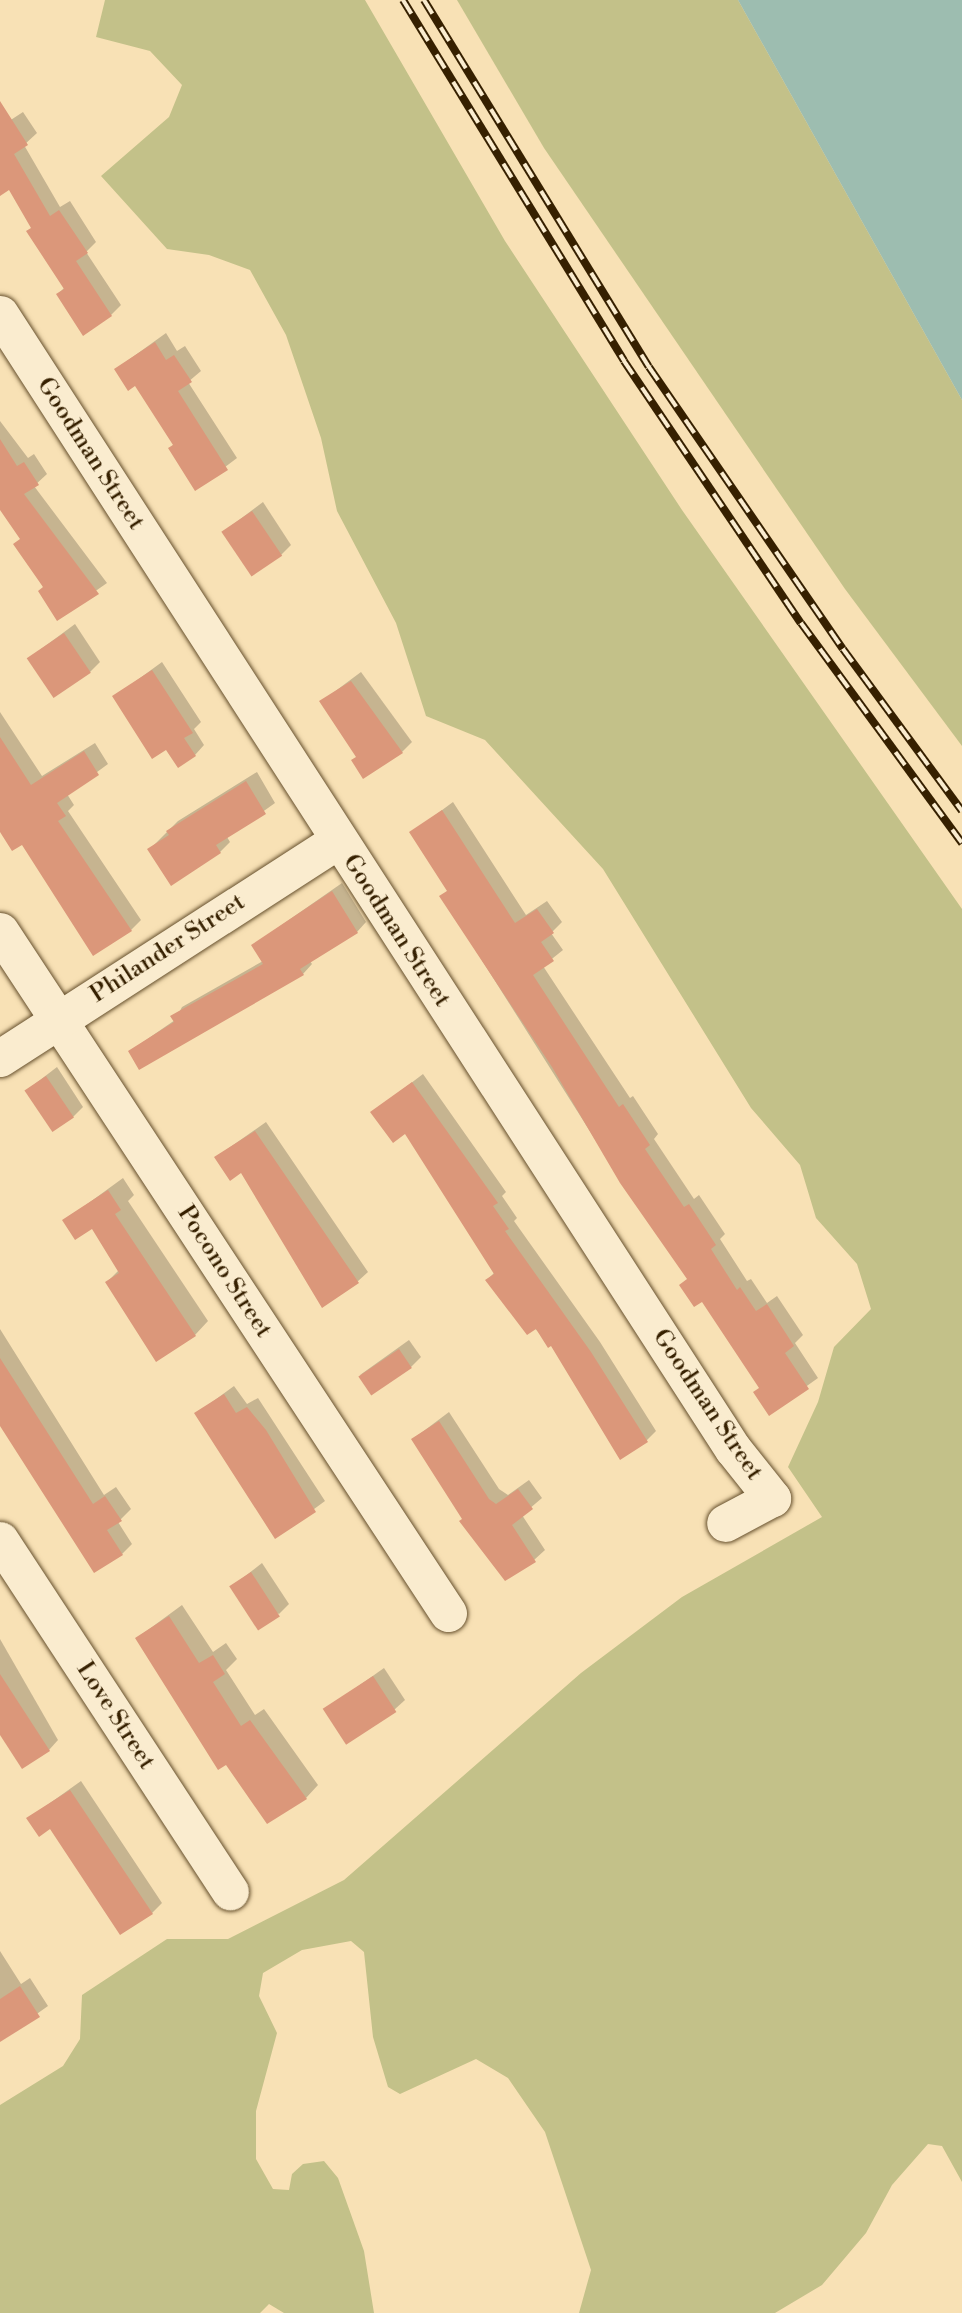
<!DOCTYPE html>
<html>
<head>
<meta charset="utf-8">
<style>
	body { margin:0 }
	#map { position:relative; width:962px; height:2313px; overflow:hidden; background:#f8e1b5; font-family:"Libre Bodoni",serif }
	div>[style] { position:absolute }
	.green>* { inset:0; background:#c3c189 }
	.water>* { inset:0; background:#9dbdb0 }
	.shadow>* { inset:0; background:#0003 }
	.building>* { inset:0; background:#db977a; transform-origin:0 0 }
	.roads { filter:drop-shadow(0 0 2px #66502d) drop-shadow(0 0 2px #66502d) }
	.minor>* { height:37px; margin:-18.5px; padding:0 18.5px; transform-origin:18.5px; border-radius:18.5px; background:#faeccf }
	.rail>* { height:8px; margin-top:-4px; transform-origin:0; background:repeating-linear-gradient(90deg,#faeccf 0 16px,#362000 0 32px); box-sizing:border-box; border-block:2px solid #362000 }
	span { translate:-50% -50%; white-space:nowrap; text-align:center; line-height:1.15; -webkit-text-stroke:5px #faeccf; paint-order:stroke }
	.street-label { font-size:24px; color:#362000 }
</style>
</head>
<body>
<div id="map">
	<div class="green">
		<i style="clip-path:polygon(105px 0,365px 0,505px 241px,682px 510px,962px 909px,962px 2182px,942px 2146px,928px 2144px,892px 2185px,866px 2233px,822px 2285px,775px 2313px,579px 2313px,591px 2270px,545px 2132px,508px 2078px,476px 2059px,400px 2094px,388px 2087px,373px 2037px,364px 1952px,351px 1941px,302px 1950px,263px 1973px,259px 1996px,277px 2033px,256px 2111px,256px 2159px,273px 2189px,289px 2190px,292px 2174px,303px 2164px,324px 2161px,338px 2178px,364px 2251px,374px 2313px,284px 2313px,269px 2304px,260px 2313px,0 2313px,0 2105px,63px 2066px,80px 2039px,82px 1995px,167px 1939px,228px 1939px,344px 1880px,581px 1673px,682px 1597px,822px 1517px,788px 1467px,818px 1402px,834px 1347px,871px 1309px,857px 1264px,816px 1218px,800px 1165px,751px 1108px,603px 869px,485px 740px,426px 716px,396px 623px,337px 511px,321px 438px,286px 335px,250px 270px,209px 255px,167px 249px,101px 176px,169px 117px,182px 85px,150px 51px,96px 37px)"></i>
		<i style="clip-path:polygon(457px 0,738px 0,962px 400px,962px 746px,845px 589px,544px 148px)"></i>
	</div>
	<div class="water">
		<i style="clip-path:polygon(738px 0,962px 0,962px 400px)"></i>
	</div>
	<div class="shadow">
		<i style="clip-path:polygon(23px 112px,37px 133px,24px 145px,60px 207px,70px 201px,96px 242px,86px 252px,121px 305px,111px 315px,58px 294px,65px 287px,10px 188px,0 194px,0 127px)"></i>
		<i style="clip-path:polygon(166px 333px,177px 351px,185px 346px,201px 371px,188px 382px,237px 458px,196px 489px,170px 448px,174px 444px,135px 384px,116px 369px)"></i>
		<i style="clip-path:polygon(0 421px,28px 458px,34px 454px,47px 474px,34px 486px,107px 583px,57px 618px,21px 538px,0 503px)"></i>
		<i style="clip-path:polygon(263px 502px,291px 545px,281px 555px,223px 532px)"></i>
		<i style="clip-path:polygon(75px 624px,100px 662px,90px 672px,29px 658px)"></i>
		<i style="clip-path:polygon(162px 662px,201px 722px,194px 729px,204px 745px,195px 755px,166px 748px,114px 697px)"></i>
		<i style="clip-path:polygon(361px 672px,412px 742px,402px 752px,358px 756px,322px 701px)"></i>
		<i style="clip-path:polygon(0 712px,42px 776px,95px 743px,108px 764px,67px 794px,74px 805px,68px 811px,141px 920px,131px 930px,23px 842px,0 830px)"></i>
		<i style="clip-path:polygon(257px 772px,275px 803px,227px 837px,230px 842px,220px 852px,150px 849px,178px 821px)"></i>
		<i style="clip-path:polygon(453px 802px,526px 915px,547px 901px,562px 922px,551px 933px,563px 950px,543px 966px,630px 1098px,633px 1096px,658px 1134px,654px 1139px,694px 1199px,699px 1195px,725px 1234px,720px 1239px,747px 1281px,751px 1279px,767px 1303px,777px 1296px,803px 1335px,795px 1343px,818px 1378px,769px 1413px,761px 1387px,622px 1182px,442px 897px,448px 890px,411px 833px)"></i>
		<i style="clip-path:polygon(342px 883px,366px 922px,357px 932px,310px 961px,312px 964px,303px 974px,130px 1051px,175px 1020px,182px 1007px,263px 961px,253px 945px)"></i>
		<i style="clip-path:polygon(57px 1067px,83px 1107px,73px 1117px,27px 1090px)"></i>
		<i style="clip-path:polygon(423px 1074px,506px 1192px,502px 1196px,517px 1218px,514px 1221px,600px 1342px,656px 1431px,646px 1441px,487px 1280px,495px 1272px,406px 1131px,373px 1112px)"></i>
		<i style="clip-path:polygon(266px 1122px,368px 1272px,357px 1282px,242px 1171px,216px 1157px)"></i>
		<i style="clip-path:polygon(123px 1178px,134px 1195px,128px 1201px,208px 1321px,195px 1335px,107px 1282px,119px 1270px,92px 1227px,64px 1221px)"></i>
		<i style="clip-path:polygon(0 1329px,104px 1495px,116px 1487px,131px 1509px,118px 1522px,132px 1544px,122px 1554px,0 1417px)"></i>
		<i style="clip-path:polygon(409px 1340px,421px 1357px,411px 1367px,360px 1375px)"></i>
		<i style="clip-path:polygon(234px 1386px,247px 1404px,258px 1398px,325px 1501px,276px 1537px,197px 1413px)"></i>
		<i style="clip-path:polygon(449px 1412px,499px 1489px,508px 1495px,529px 1480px,542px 1498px,522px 1515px,545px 1550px,534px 1560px,464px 1519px,413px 1439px)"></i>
		<i style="clip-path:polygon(262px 1563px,289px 1604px,279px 1614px,231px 1587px)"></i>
		<i style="clip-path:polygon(182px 1605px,213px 1652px,226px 1643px,237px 1659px,226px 1670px,255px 1715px,264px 1709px,318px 1785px,306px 1798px,137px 1638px)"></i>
		<i style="clip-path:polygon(0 1639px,58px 1740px,49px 1750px,0 1730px)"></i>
		<i style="clip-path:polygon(384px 1668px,405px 1700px,394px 1710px,326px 1709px)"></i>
		<i style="clip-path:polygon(81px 1781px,162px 1903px,152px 1913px,51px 1827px,29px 1818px)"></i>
		<i style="clip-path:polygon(0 1951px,21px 1984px,30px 1978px,48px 2006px,0 2040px)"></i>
	</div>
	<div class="building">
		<i style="clip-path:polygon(0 101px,28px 145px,14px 154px,50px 216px,59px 210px,88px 253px,76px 261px,112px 316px,83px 336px,56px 294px,64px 289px,26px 231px,31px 228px,9px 190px,0 196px)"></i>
		<i style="clip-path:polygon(155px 342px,166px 360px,174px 355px,192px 382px,178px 391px,228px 470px,195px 491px,168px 448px,173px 445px,135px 386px,128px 391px,114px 369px)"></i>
		<i style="clip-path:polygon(0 439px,17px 466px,24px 462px,39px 485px,24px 494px,99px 594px,57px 621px,38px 591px,43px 587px,13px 544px,20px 539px,0 510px)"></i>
		<i style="left:252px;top:511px;width:54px;height:37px;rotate:56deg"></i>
		<i style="left:64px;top:633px;width:48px;height:45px;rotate:56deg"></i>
		<i style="clip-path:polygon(152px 670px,193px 733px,184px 738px,196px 756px,178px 768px,166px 750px,152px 759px,112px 696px)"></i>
		<i style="clip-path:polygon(351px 681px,403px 753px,363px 779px,351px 760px,356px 757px,319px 701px)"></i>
		<i style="clip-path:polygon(0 737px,31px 785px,84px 751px,99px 775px,57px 803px,66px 816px,58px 821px,132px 931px,93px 956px,22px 845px,12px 851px,0 832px)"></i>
		<i style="clip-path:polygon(246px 781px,266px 814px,216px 845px,221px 853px,171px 886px,147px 849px,169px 835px,166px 831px)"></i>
		<i style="clip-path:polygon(442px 810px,515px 923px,537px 909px,554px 933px,541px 942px,554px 961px,533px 975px,619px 1107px,623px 1104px,650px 1145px,645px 1149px,684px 1207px,689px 1204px,716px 1245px,711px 1249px,737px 1290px,740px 1287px,756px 1311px,767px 1304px,794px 1346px,785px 1353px,809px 1389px,769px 1416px,753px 1392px,759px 1388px,702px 1302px,694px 1307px,679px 1285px,687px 1279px,620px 1183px,552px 1067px,439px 896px,447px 891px,409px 832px)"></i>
		<i style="clip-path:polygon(332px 891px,358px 933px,300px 969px,304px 975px,139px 1070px,128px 1051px,174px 1022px,170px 1016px,263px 964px,251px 945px)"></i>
		<i style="left:46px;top:1076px;width:50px;height:26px;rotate:56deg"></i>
		<i style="clip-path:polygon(412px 1082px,498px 1203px,493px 1206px,509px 1229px,505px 1231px,591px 1352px,648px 1442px,620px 1460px,551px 1346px,548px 1348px,536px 1329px,527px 1335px,485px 1280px,494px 1274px,405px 1134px,393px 1143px,370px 1112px)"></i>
		<i style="clip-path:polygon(255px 1131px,359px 1283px,322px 1308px,241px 1173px,230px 1181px,214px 1157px)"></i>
		<i style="clip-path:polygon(108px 1190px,121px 1210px,115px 1214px,196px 1336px,156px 1362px,105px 1282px,119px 1273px,92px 1229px,75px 1240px,62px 1220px)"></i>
		<i style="left:399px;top:1349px;width:23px;height:49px;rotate:56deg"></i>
		<i style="clip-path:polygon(0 1358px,93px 1504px,105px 1496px,122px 1521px,107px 1530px,123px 1555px,94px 1573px,0 1426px)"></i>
		<i style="clip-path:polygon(224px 1394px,236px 1413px,247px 1407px,266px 1430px,316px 1512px,275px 1539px,194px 1413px)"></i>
		<i style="clip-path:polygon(439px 1421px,489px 1499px,496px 1504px,518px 1489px,533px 1509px,512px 1525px,536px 1562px,505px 1581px,459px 1521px,462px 1519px,411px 1439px)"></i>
		<i style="left:251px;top:1572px;width:53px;height:26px;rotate:57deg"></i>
		<i style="clip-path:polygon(169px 1616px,199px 1663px,213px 1655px,225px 1674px,213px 1682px,241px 1726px,250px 1720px,307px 1799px,267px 1824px,226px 1765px,218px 1770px,135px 1638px)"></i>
		<i style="clip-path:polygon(0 1674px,50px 1751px,22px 1769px,0 1735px)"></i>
		<i style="left:373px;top:1676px;width:43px;height:60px;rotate:57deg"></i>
		<i style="clip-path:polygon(70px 1790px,153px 1914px,120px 1935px,50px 1829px,39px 1837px,26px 1818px)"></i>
		<i style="clip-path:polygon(20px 1986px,40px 2017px,0 2042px,0 1999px)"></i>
	</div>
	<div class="roads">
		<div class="minor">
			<i style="left:0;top:314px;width:1351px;rotate:57.15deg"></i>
			<i style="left:733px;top:1449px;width:63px;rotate:51.5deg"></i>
			<i style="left:772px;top:1498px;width:53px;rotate:152deg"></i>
			<i style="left:0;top:931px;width:816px;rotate:56.7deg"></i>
			<i style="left:0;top:1058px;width:401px;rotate:-32.8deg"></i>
			<i style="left:0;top:1540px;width:420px;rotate:56.8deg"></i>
		</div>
	</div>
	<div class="rail">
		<i style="left:403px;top:0;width:423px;rotate:58.5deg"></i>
		<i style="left:624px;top:361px;width:316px;rotate:56deg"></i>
		<i style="left:801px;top:623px;width:273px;rotate:53.8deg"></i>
		<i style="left:424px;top:0;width:430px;rotate:58.5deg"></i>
		<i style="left:649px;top:367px;width:342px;rotate:55.5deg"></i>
		<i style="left:843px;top:649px;width:201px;rotate:53.7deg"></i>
	</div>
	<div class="street-label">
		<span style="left:90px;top:454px;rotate:57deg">Goodman Street</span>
		<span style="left:396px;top:931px;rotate:57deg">Goodman Street</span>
		<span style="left:168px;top:949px;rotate:-33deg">Philander Street</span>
		<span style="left:224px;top:1272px;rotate:57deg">Pocono Street</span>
		<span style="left:707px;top:1405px;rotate:56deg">Goodman Street</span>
		<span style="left:115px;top:1716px;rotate:57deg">Love Street</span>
	</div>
</div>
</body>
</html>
